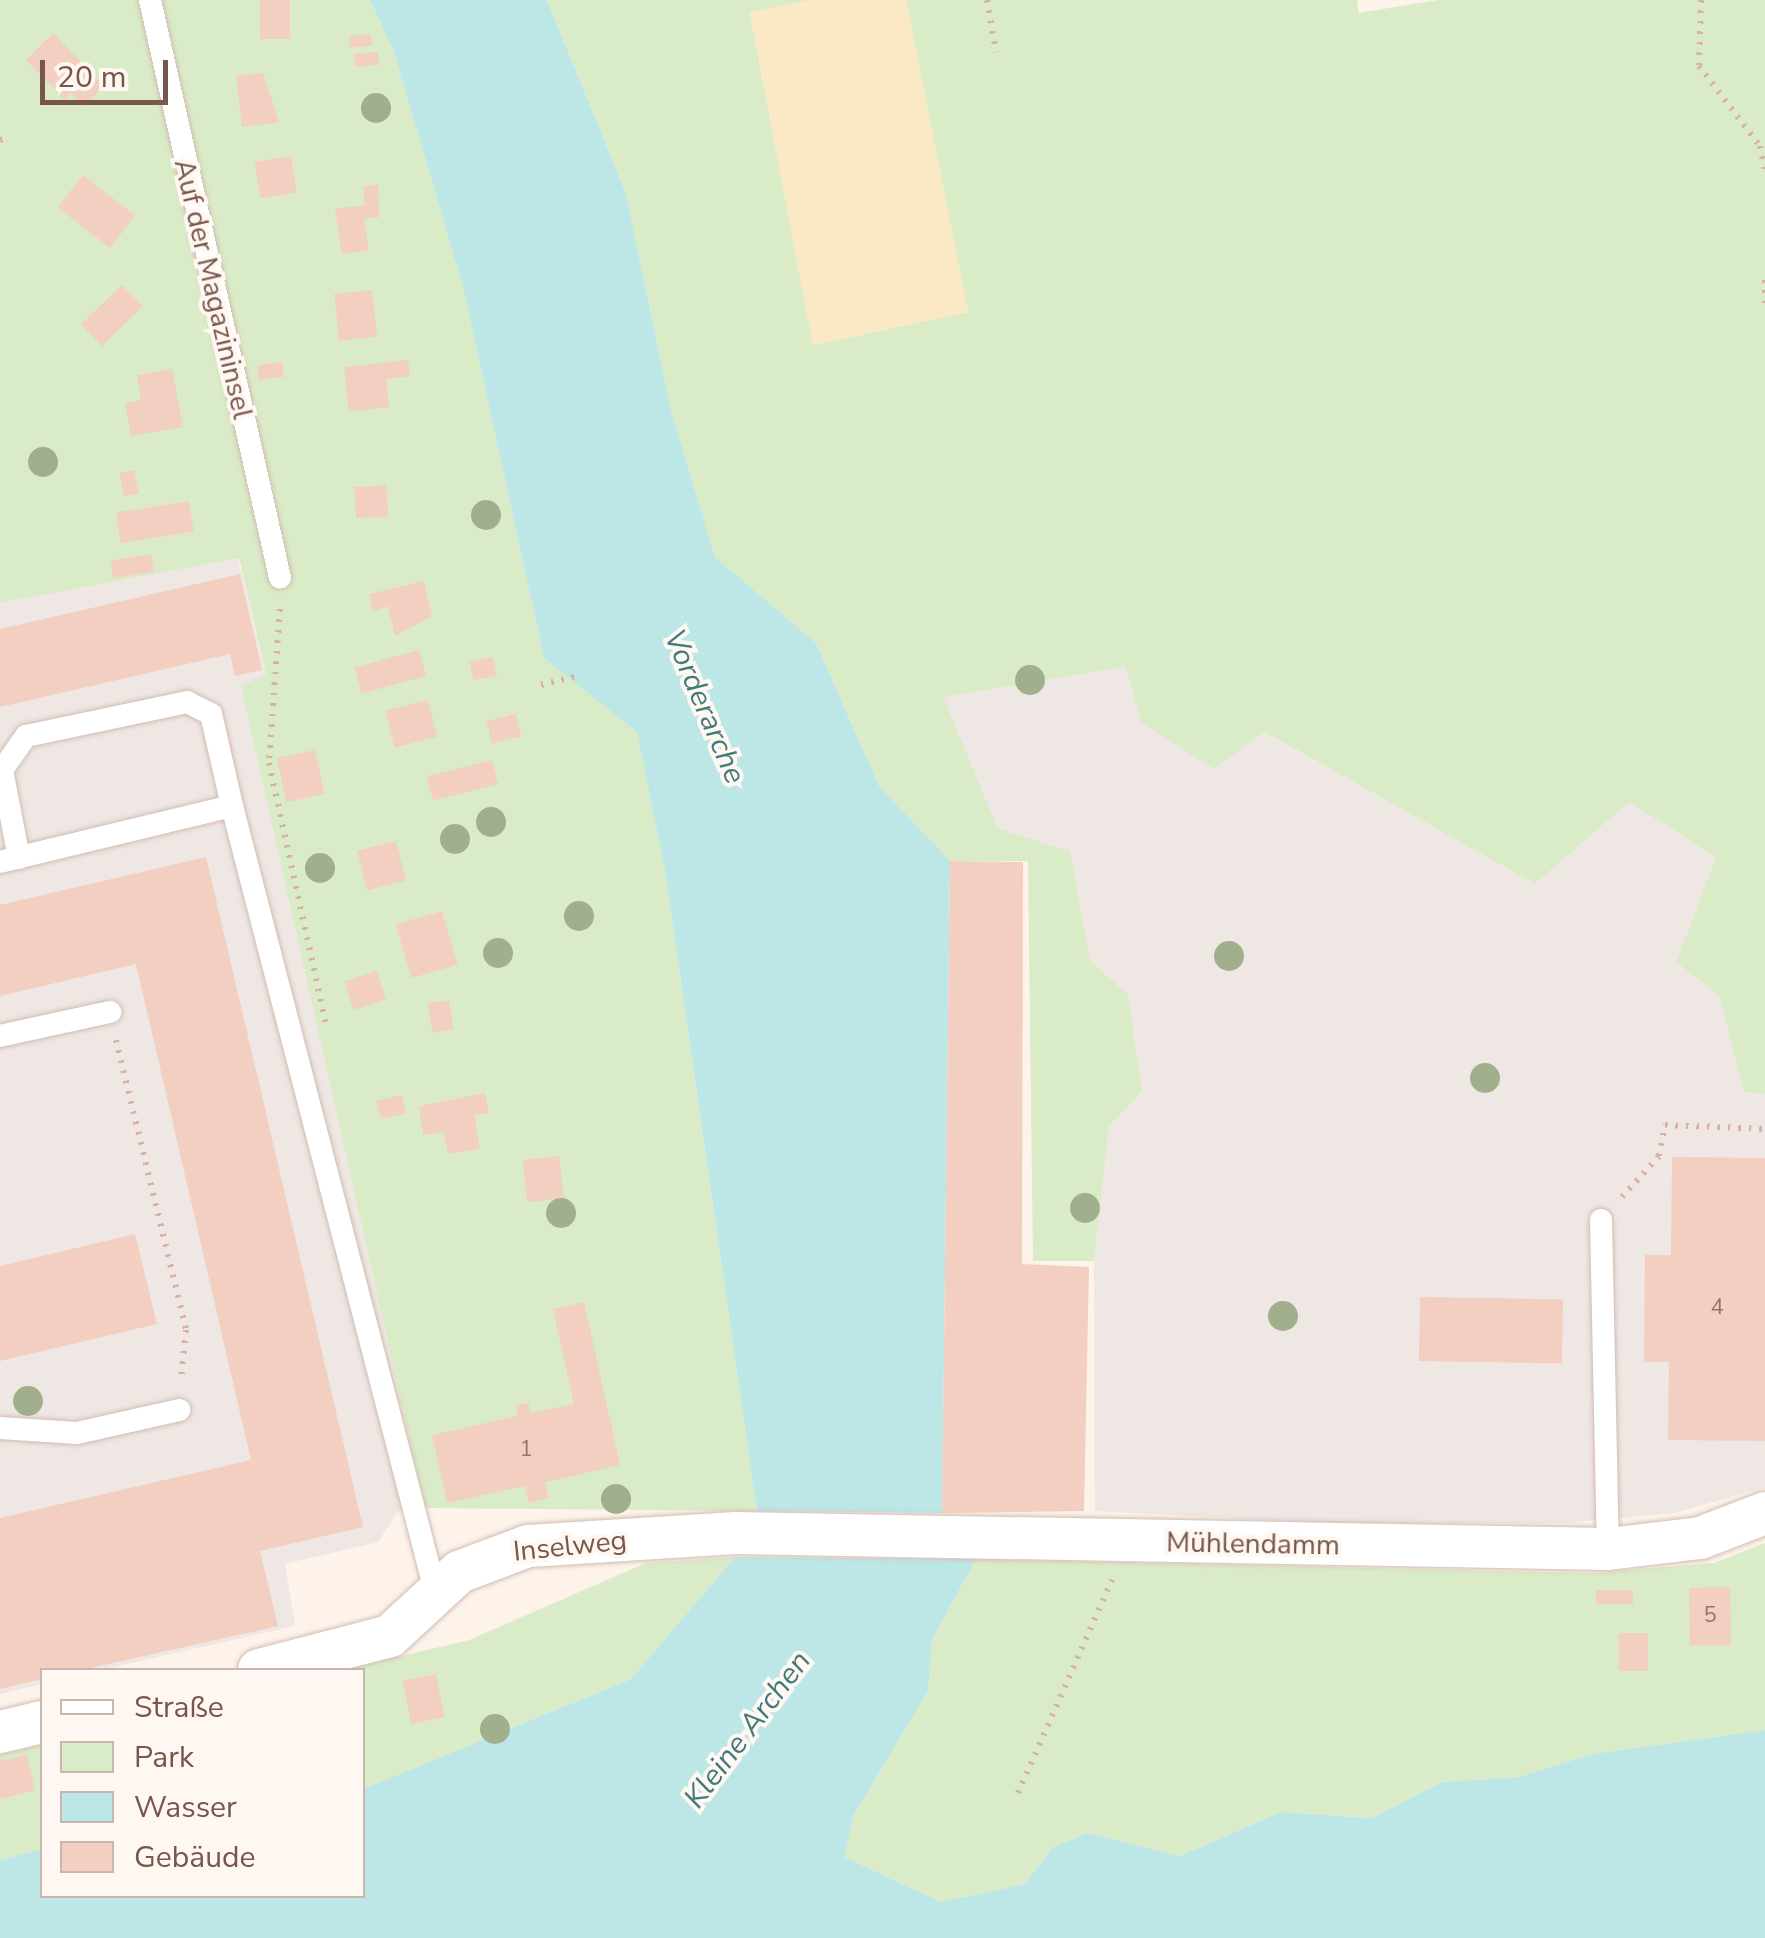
<!DOCTYPE html>
<html>
<head>
<meta charset="utf-8">
<style>
	body { margin:0 }
	#map { position:relative; width:1765px; height:1938px; overflow:hidden; background:#fdf3ea; font-family:"Nunito Sans",sans-serif }
	div>[style] { position:absolute }
	.industrial>* { inset:0; background:#eee7e3 }
	.green>* { inset:0; background:#daebc7 }
	.sand>* { inset:0; background:#fbe8c5 }
	.water>* { inset:0; background:#bde6e7 }
	.building>* { inset:0; background:#f2cfc1; transform-origin:0 0 }
	.path>* { height:6px; margin-top:-3px; transform-origin:0; background:repeating-linear-gradient(90deg,#d8b1a4 0 2.5px,transparent 0 10.5px) }
	.roads { filter:drop-shadow(0 0 2px #d2bcb1) drop-shadow(0 0 2px #d2bcb1) }
	.service>* { height:22px; margin:-11px; padding:0 11px; transform-origin:11px; border-radius:11px; background:#fff }
	.minor>* { height:42px; margin:-21px; padding:0 21px; transform-origin:21px; border-radius:21px; background:#fff }
	.trees>* { width:30px; height:30px; margin:-15px; border-radius:50%; background:#a2af8d }
	span { translate:-50% -50%; white-space:nowrap; text-align:center; line-height:1.15; -webkit-text-stroke:8px #fff7f1; paint-order:stroke }
	.number-label { font-size:22px; color:#967469 }
	.number-label span { -webkit-text-stroke-width:0 }
	.street-label { font-size:28px; color:#78564c }
	.water-label { font-size:30px; color:#407b7d; font-style:italic }
	.legend { position:absolute; left:40px; top:1668px; width:325px; height:230px; box-sizing:border-box; background:#fff7f1; border:2px solid #c9b7af; margin:0; padding:12px 18px; list-style:none; font-size:30px; color:#78564c }
	.legend li { display:flex; align-items:center; gap:20px; height:50px }
	.legend b { width:50px; border:2px solid #c9b7af }
	.scale { position:absolute; left:40px; top:60px; width:128px; height:45px; box-sizing:border-box; border:5px solid #78564c; border-top:0; padding-left:12px; font-size:30px; line-height:35px; white-space:nowrap; color:#78564c; -webkit-text-stroke:8px #fff7f1; paint-order:stroke }
</style>
</head>
<body>
<div id="map">
	<div class="industrial">
		<i style="clip-path:polygon(238px 558px,266px 675px,242px 687px,425px 1508px,398px 1511px,378px 1542px,285px 1564px,295px 1626px,100px 1670px,42px 1670px,42px 1684px,0 1694px,0 603px)"></i>
		<i style="clip-path:polygon(1127px 667px,1141px 722px,1263px 732px,1535px 884px,1629px 802px,1716px 857px,1676px 962px,1719px 996px,1744px 1092px,1765px 1094px,1765px 1487px,1675px 1513px,1565px 1523px,1329px 1523px,1095px 1511px,1094px 1261px,1109px 1127px,1142px 1091px,1128px 996px,1090px 960px,1070px 851px,998px 830px,942px 697px)"></i>
	</div>
	<div class="green">
		<i style="clip-path:polygon(0 0,370px 0,394px 52px,463px 287px,544px 658px,637px 731px,665px 871px,757px 1511px,425px 1508px,241px 686px,266px 674px,239px 558px,0 603px)"></i>
		<i style="clip-path:polygon(547px 0,810px 0,750px 13px,813px 345px,968px 312px,906px 0,1357px 0,1359px 13px,1438px 0,1765px 0,1765px 1094px,1744px 1092px,1719px 996px,1676px 962px,1716px 857px,1629px 802px,1535px 884px,1264px 732px,1214px 769px,1141px 722px,1126px 667px,943px 697px,998px 829px,1070px 851px,1090px 960px,1128px 995px,1142px 1091px,1109px 1127px,1094px 1261px,1033px 1261px,1028px 861px,950px 861px,879px 786px,816px 643px,715px 557px,671px 410px,626px 194px)"></i>
		<i style="clip-path:polygon(1765px 1543px,1765px 1730px,1592px 1754px,1519px 1777px,1442px 1782px,1371px 1818px,1281px 1812px,1180px 1856px,1088px 1833px,1053px 1847px,1025px 1884px,941px 1902px,844px 1857px,854px 1815px,928px 1691px,932px 1640px,976px 1559px,1592px 1573px,1714px 1563px)"></i>
		<i style="clip-path:polygon(735px 1557px,631px 1679px,363px 1789px,362px 1670px,343px 1670px,469px 1640px,646px 1563px)"></i>
		<i style="clip-path:polygon(42px 1744px,42px 1849px,0 1860px,0 1755px)"></i>
	</div>
	<div class="sand">
		<i style="clip-path:polygon(810px 0,906px 0,968px 312px,813px 345px,750px 12px)"></i>
	</div>
	<div class="water">
		<i style="clip-path:polygon(370px 0,547px 0,626px 194px,671px 410px,715px 557px,816px 643px,879px 786px,950px 861px,942px 1513px,757px 1511px,665px 871px,637px 732px,544px 658px,463px 287px,394px 52px)"></i>
		<i style="clip-path:polygon(735px 1557px,976px 1559px,932px 1640px,928px 1691px,854px 1815px,844px 1857px,941px 1902px,1025px 1884px,1053px 1847px,1088px 1833px,1180px 1856px,1281px 1812px,1371px 1818px,1442px 1782px,1519px 1777px,1592px 1754px,1765px 1730px,1765px 1938px,0 1938px,0 1860px,42px 1849px,42px 1896px,362px 1896px,363px 1789px,631px 1679px)"></i>
	</div>
	<div class="building">
		<i style="left:260px;top:0;width:30px;height:39px"></i>
		<i style="clip-path:polygon(53px 33px,104px 86px,84px 106px,71px 93px,65px 100px,26px 60px)"></i>
		<i style="left:371px;top:34px;width:12px;height:22px;rotate:85deg"></i>
		<i style="left:378px;top:52px;width:13px;height:24px;rotate:86deg"></i>
		<i style="clip-path:polygon(263px 73px,279px 122px,242px 127px,236px 76px)"></i>
		<i style="left:291px;top:156px;width:37px;height:37px;rotate:81deg"></i>
		<i style="left:83px;top:175px;width:66px;height:41px;rotate:38deg"></i>
		<i style="clip-path:polygon(378px 184px,379px 217px,364px 219px,369px 250px,342px 254px,335px 209px,365px 205px,363px 187px)"></i>
		<i style="left:122px;top:285px;width:30px;height:57px;rotate:46deg"></i>
		<i style="left:372px;top:290px;width:47px;height:38px;rotate:84deg"></i>
		<i style="clip-path:polygon(408px 360px,410px 376px,386px 379px,389px 407px,349px 412px,344px 367px)"></i>
		<i style="left:282px;top:362px;width:15px;height:25px;rotate:82deg"></i>
		<i style="clip-path:polygon(172px 369px,183px 427px,131px 436px,125px 403px,141px 400px,137px 375px)"></i>
		<i style="left:134px;top:470px;width:24px;height:15px;rotate:78deg"></i>
		<i style="left:386px;top:485px;width:31px;height:32px;rotate:86deg"></i>
		<i style="left:189px;top:501px;width:31px;height:74px;rotate:81deg"></i>
		<i style="left:151px;top:554px;width:18px;height:41px;rotate:81deg"></i>
		<i style="clip-path:polygon(240px 574px,262px 670px,235px 676px,230px 654px,0 707px,0 629px)"></i>
		<i style="clip-path:polygon(424px 581px,432px 616px,395px 636px,388px 606px,373px 611px,369px 594px)"></i>
		<i style="left:419px;top:650px;width:27px;height:67px;rotate:75deg"></i>
		<i style="left:493px;top:657px;width:19px;height:24px;rotate:78deg"></i>
		<i style="left:428px;top:700px;width:38px;height:44px;rotate:76deg"></i>
		<i style="left:516px;top:714px;width:23px;height:30px;rotate:77deg"></i>
		<i style="left:315px;top:750px;width:45px;height:39px;rotate:78deg"></i>
		<i style="left:492px;top:760px;width:25px;height:67px;rotate:76deg"></i>
		<i style="left:396px;top:841px;width:41px;height:40px;rotate:76deg"></i>
		<i style="clip-path:polygon(206px 857px,363px 1527px,260px 1551px,278px 1626px,82px 1670px,42px 1670px,42px 1679px,0 1689px,0 1518px,251px 1460px,136px 964px,0 996px,0 905px)"></i>
		<i style="clip-path:polygon(950px 861px,1023px 862px,1022px 1264px,1089px 1267px,1084px 1511px,942px 1513px)"></i>
		<i style="left:442px;top:911px;width:56px;height:48px;rotate:74deg"></i>
		<i style="left:377px;top:971px;width:30px;height:34px;rotate:73deg"></i>
		<i style="left:449px;top:1000px;width:30px;height:21px;rotate:82deg"></i>
		<i style="clip-path:polygon(485px 1093px,489px 1113px,474px 1115px,480px 1149px,448px 1154px,444px 1132px,423px 1135px,419px 1106px)"></i>
		<i style="left:402px;top:1095px;width:19px;height:26px;rotate:78deg"></i>
		<i style="left:559px;top:1156px;width:42px;height:37px;rotate:83deg"></i>
		<i style="clip-path:polygon(1672px 1157px,1765px 1158px,1765px 1441px,1668px 1440px,1669px 1362px,1644px 1362px,1645px 1255px,1671px 1255px)"></i>
		<i style="clip-path:polygon(135px 1234px,157px 1324px,0 1361px,0 1266px)"></i>
		<i style="left:1420px;top:1297px;width:143px;height:64px;rotate:1deg"></i>
		<i style="clip-path:polygon(584px 1302px,620px 1465px,545px 1482px,549px 1498px,529px 1503px,525px 1486px,447px 1503px,432px 1435px,518px 1416px,515px 1405px,528px 1403px,531px 1413px,574px 1404px,553px 1309px)"></i>
		<i style="left:1730px;top:1587px;width:58px;height:41px;rotate:89deg"></i>
		<i style="left:1596px;top:1590px;width:37px;height:14px"></i>
		<i style="left:1619px;top:1633px;width:29px;height:38px"></i>
		<i style="left:436px;top:1674px;width:44px;height:34px;rotate:79deg"></i>
		<i style="clip-path:polygon(27px 1755px,35px 1790px,0 1799px,0 1761px)"></i>
	</div>
	<div class="path">
		<i style="left:987px;top:0;width:53px;rotate:80.2deg"></i>
		<i style="left:1701px;top:0;width:66px;rotate:91.7deg"></i>
		<i style="left:1699px;top:66px;width:101px;rotate:52.7deg"></i>
		<i style="left:1760px;top:146px;width:25px;rotate:79deg"></i>
		<i style="left:0;top:140px;width:4px;rotate:-14deg"></i>
		<i style="left:1765px;top:280px;width:25px;rotate:90deg"></i>
		<i style="left:280px;top:609px;width:154px;rotate:94.1deg"></i>
		<i style="left:269px;top:763px;width:272px;rotate:77.7deg"></i>
		<i style="left:541px;top:685px;width:37px;rotate:-14deg"></i>
		<i style="left:116px;top:1040px;width:298px;rotate:76.4deg"></i>
		<i style="left:186px;top:1330px;width:49px;rotate:95.8deg"></i>
		<i style="left:1622px;top:1197px;width:55px;rotate:-47.9deg"></i>
		<i style="left:1659px;top:1156px;width:32px;rotate:-79deg"></i>
		<i style="left:1665px;top:1125px;width:100px;rotate:2.3deg"></i>
		<i style="left:1018px;top:1793px;width:233px;rotate:-66.2deg"></i>
	</div>
	<div class="roads">
		<div class="service">
			<i style="left:150px;top:0;width:592px;rotate:77.32deg"></i>
			<i style="left:19px;top:858px;width:90px;rotate:-100.9deg"></i>
			<i style="left:2px;top:770px;width:42px;rotate:-54.8deg"></i>
			<i style="left:26px;top:736px;width:165px;rotate:-11.9deg"></i>
			<i style="left:187px;top:702px;width:27px;rotate:27deg"></i>
			<i style="left:211px;top:714px;width:94px;rotate:77.1deg"></i>
			<i style="left:0;top:862px;width:239px;rotate:-13.6deg"></i>
			<i style="left:232px;top:806px;width:818px;rotate:75.49deg"></i>
			<i style="left:0;top:1036px;width:113px;rotate:-12.3deg"></i>
			<i style="left:1601px;top:1220px;width:329px;rotate:88.8deg"></i>
			<i style="left:0;top:1428px;width:77px;rotate:3.7deg"></i>
			<i style="left:77px;top:1433px;width:105px;rotate:-12.7deg"></i>
		</div>
		<div class="minor">
			<i style="left:259px;top:1670px;width:135px;rotate:-14.5deg"></i>
			<i style="left:390px;top:1636px;width:94px;rotate:-42.8deg"></i>
			<i style="left:459px;top:1572px;width:74px;rotate:-20.6deg"></i>
			<i style="left:528px;top:1546px;width:208px;rotate:-3.6deg"></i>
			<i style="left:736px;top:1533px;width:872px;rotate:1.05deg"></i>
			<i style="left:1608px;top:1549px;width:93px;rotate:-6.8deg"></i>
			<i style="left:1700px;top:1538px;width:70px;rotate:-21deg"></i>
			<i style="left:0;top:1732px;width:43px;rotate:-13.4deg"></i>
		</div>
	</div>
	<div class="trees">
		<i style="left:376px;top:108px"></i>
		<i style="left:43px;top:462px"></i>
		<i style="left:486px;top:515px"></i>
		<i style="left:1030px;top:680px"></i>
		<i style="left:491px;top:822px"></i>
		<i style="left:455px;top:839px"></i>
		<i style="left:320px;top:868px"></i>
		<i style="left:579px;top:916px"></i>
		<i style="left:498px;top:953px"></i>
		<i style="left:1229px;top:956px"></i>
		<i style="left:1485px;top:1078px"></i>
		<i style="left:1085px;top:1208px"></i>
		<i style="left:561px;top:1213px"></i>
		<i style="left:1283px;top:1316px"></i>
		<i style="left:28px;top:1401px"></i>
		<i style="left:616px;top:1499px"></i>
		<i style="left:495px;top:1729px"></i>
	</div>
	<div class="number-label">
		<span style="left:1717px;top:1308px">4</span>
		<span style="left:526px;top:1450px">1</span>
		<span style="left:1710px;top:1616px">5</span>
	</div>
	<div class="street-label">
		<span style="left:213px;top:289px;rotate:77deg">Auf der Magazininsel</span>
		<span style="left:1253px;top:1544px;rotate:1deg">Mühlendamm</span>
		<span style="left:570px;top:1546px;rotate:-6deg">Inselweg</span>
	</div>
	<div class="water-label">
		<span style="left:704px;top:707px;rotate:67deg">Vorderarche</span>
		<span style="left:748px;top:1730px;rotate:-53deg">Kleine Archen</span>
	</div>
	<ul class="legend">
	<li><b style="height:12px;background:#fff"></b>Straße</li>
	<li><b style="height:28px;background:#daebc7"></b>Park</li>
	<li><b style="height:28px;background:#bde6e7"></b>Wasser</li>
	<li><b style="height:28px;background:#f2cfc1"></b>Gebäude</li>
	</ul>
	<div class="scale">20 m</div>
</div>
</body>
</html>
